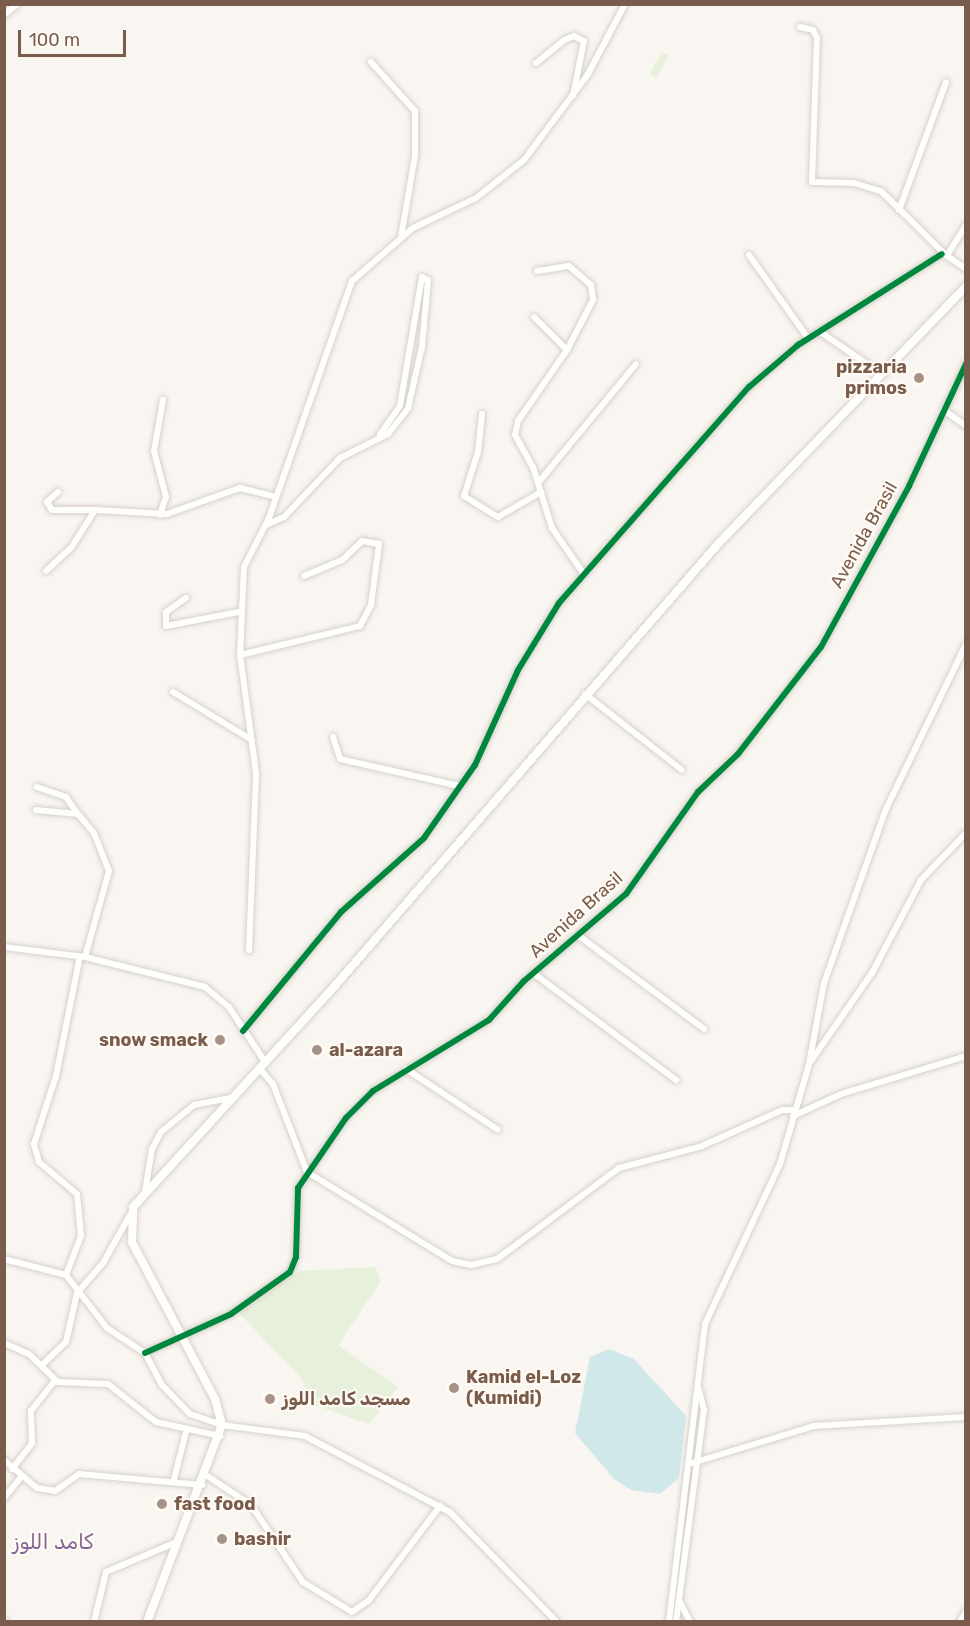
<!DOCTYPE html>
<html>
<head>
<meta charset="utf-8">
<style>
	body { margin:0 }
	#map { position:relative; width:970px; height:1626px; overflow:hidden; background:#f9f5f0; font-family:Rubik,"Noto Sans Arabic",sans-serif }
	div>[style] { position:absolute }
	.green>* { inset:0; background:#e7f0db; transform-origin:0 0 }
	.water>* { inset:0; background:#d0e8ea }
	.roads { filter:drop-shadow(0 0 2px #d7d1cb) drop-shadow(0 0 2px #d7d1cb) }
	.street>* { height:6px; margin:-3px; padding:0 3px; transform-origin:3px; border-radius:3px; background:#fefefd }
	.secondary>* { height:8px; margin:-4px; padding:0 4px; transform-origin:4px; border-radius:4px; background:#fefefd }
	.cycleway>* { height:6px; margin:-3px; padding:0 3px; transform-origin:3px; border-radius:3px; background:#00873e }
	.dots>* { width:16px; height:16px; translate:-50% -50%; box-sizing:border-box; border:3px solid #fffaf3; border-radius:50% }
	span { translate:-50% -50%; white-space:nowrap; text-align:center; line-height:1.15; -webkit-text-stroke:4.5px #fffaf3; paint-order:stroke }
	.poi-label { font-size:18px; color:#7a5c4d; font-weight:700 }
	.right { translate:-100% -50%; text-align:right }
	.left { translate:0 -50%; text-align:left }
	.street-label { font-size:18px; color:#7a5c4d }
	.quarter-label { font-size:21px; color:#846695 }
	.frame { position:absolute; inset:0; border:6px solid #7a5c4d; pointer-events:none }
	.scale { position:absolute; left:18px; top:30px; width:108px; height:27px; box-sizing:border-box; border:3px solid #7a5c4d; border-top:0; padding-left:8px; font-size:18px; line-height:21px; white-space:nowrap; color:#7a5c4d; -webkit-text-stroke:4px #fffaf3; paint-order:stroke }
</style>
</head>
<body>
<div id="map">
	<div class="green">
		<i style="left:662px;top:52px;width:8px;height:25px;rotate:30deg"></i>
		<i style="clip-path:polygon(375px 1267px,381px 1281px,338px 1345px,398px 1387px,369px 1424px,312px 1404px,301px 1378px,239px 1313px,259px 1293px,300px 1271px)"></i>
	</div>
	<div class="water">
		<i style="clip-path:polygon(609px 1349px,634px 1359px,686px 1416px,679px 1478px,660px 1494px,631px 1490px,614px 1479px,575px 1433px,590px 1357px)"></i>
	</div>
	<div class="roads">
		<div class="street">
			<i style="left:4px;top:15px;width:17px;rotate:-40deg"></i>
			<i style="left:800px;top:27px;width:13px;rotate:13deg"></i>
			<i style="left:813px;top:30px;width:9px;rotate:63deg"></i>
			<i style="left:817px;top:38px;width:144px;rotate:92deg"></i>
			<i style="left:812px;top:182px;width:42px;rotate:1.4deg"></i>
			<i style="left:854px;top:183px;width:28px;rotate:17deg"></i>
			<i style="left:881px;top:191px;width:93px;rotate:44.6deg"></i>
			<i style="left:371px;top:62px;width:66px;rotate:48.1deg"></i>
			<i style="left:415px;top:111px;width:45px;rotate:90deg"></i>
			<i style="left:415px;top:156px;width:82px;rotate:99.8deg"></i>
			<i style="left:536px;top:63px;width:36px;rotate:-39deg"></i>
			<i style="left:564px;top:40px;width:11px;rotate:-22deg"></i>
			<i style="left:574px;top:36px;width:11px;rotate:27deg"></i>
			<i style="left:584px;top:41px;width:56px;rotate:101.3deg"></i>
			<i style="left:899px;top:210px;width:136px;rotate:-69.8deg"></i>
			<i style="left:966px;top:225px;width:36px;rotate:122deg"></i>
			<i style="left:947px;top:256px;width:23px;rotate:34deg"></i>
			<i style="left:749px;top:255px;width:102px;rotate:54.6deg"></i>
			<i style="left:537px;top:271px;width:32px;rotate:-9deg"></i>
			<i style="left:569px;top:266px;width:29px;rotate:41deg"></i>
			<i style="left:591px;top:285px;width:15px;rotate:82deg"></i>
			<i style="left:593px;top:300px;width:56px;rotate:117.5deg"></i>
			<i style="left:534px;top:317px;width:47px;rotate:45deg"></i>
			<i style="left:567px;top:350px;width:86px;rotate:124.6deg"></i>
			<i style="left:518px;top:421px;width:14px;rotate:102deg"></i>
			<i style="left:515px;top:435px;width:37px;rotate:61deg"></i>
			<i style="left:533px;top:467px;width:64px;rotate:72.7deg"></i>
			<i style="left:552px;top:528px;width:55px;rotate:55.4deg"></i>
			<i style="left:819px;top:331px;width:74px;rotate:34.5deg"></i>
			<i style="left:944px;top:410px;width:27px;rotate:36deg"></i>
			<i style="left:482px;top:414px;width:38px;rotate:96deg"></i>
			<i style="left:478px;top:452px;width:46px;rotate:107.7deg"></i>
			<i style="left:464px;top:496px;width:40px;rotate:32deg"></i>
			<i style="left:498px;top:517px;width:50px;rotate:-30.2deg"></i>
			<i style="left:538px;top:483px;width:154px;rotate:-50.5deg"></i>
			<i style="left:58px;top:492px;width:15px;rotate:138deg"></i>
			<i style="left:47px;top:502px;width:9px;rotate:58deg"></i>
			<i style="left:52px;top:510px;width:43px"></i>
			<i style="left:160px;top:515px;width:19px;rotate:-72deg"></i>
			<i style="left:166px;top:497px;width:48px;rotate:-104.6deg"></i>
			<i style="left:154px;top:451px;width:52px;rotate:-80deg"></i>
			<i style="left:266px;top:525px;width:20px;rotate:-24deg"></i>
			<i style="left:284px;top:517px;width:81px;rotate:-46.5deg"></i>
			<i style="left:340px;top:458px;width:54px;rotate:-26.6deg"></i>
			<i style="left:388px;top:434px;width:33px;rotate:-52deg"></i>
			<i style="left:408px;top:408px;width:63px;rotate:-77.1deg"></i>
			<i style="left:422px;top:347px;width:67px;rotate:-84.9deg"></i>
			<i style="left:428px;top:280px;width:7px;rotate:-153deg"></i>
			<i style="left:422px;top:277px;width:131px;rotate:99.7deg"></i>
			<i style="left:400px;top:406px;width:35px;rotate:125deg"></i>
			<i style="left:46px;top:571px;width:34px;rotate:-43deg"></i>
			<i style="left:71px;top:548px;width:45px;rotate:-57.7deg"></i>
			<i style="left:95px;top:510px;width:72px;rotate:3.2deg"></i>
			<i style="left:167px;top:514px;width:77px;rotate:-19.6deg"></i>
			<i style="left:240px;top:488px;width:37px;rotate:14deg"></i>
			<i style="left:186px;top:598px;width:24px;rotate:145deg"></i>
			<i style="left:166px;top:612px;width:14px;rotate:90deg"></i>
			<i style="left:166px;top:626px;width:74px;rotate:-10.9deg"></i>
			<i style="left:240px;top:655px;width:88px;rotate:-87.4deg"></i>
			<i style="left:244px;top:567px;width:55px;rotate:-63deg"></i>
			<i style="left:269px;top:518px;width:251px;rotate:-70.7deg"></i>
			<i style="left:352px;top:281px;width:81px;rotate:-41deg"></i>
			<i style="left:413px;top:228px;width:70px;rotate:-25.5deg"></i>
			<i style="left:476px;top:198px;width:61px;rotate:-38.4deg"></i>
			<i style="left:524px;top:160px;width:107px;rotate:-53.3deg"></i>
			<i style="left:588px;top:74px;width:79px;rotate:-62.1deg"></i>
			<i style="left:173px;top:692px;width:92px;rotate:31.3deg"></i>
			<i style="left:585px;top:694px;width:123px;rotate:38.1deg"></i>
			<i style="left:333px;top:737px;width:23px;rotate:72deg"></i>
			<i style="left:340px;top:759px;width:122px;rotate:12.8deg"></i>
			<i style="left:37px;top:787px;width:31px;rotate:19deg"></i>
			<i style="left:66px;top:797px;width:21px;rotate:55deg"></i>
			<i style="left:36px;top:810px;width:42px;rotate:5.4deg"></i>
			<i style="left:78px;top:814px;width:25px;rotate:50deg"></i>
			<i style="left:94px;top:833px;width:41px;rotate:68.5deg"></i>
			<i style="left:109px;top:871px;width:89px;rotate:105.6deg"></i>
			<i style="left:579px;top:936px;width:156px;rotate:36.6deg"></i>
			<i style="left:4px;top:947px;width:82px;rotate:7deg"></i>
			<i style="left:85px;top:957px;width:124px;rotate:14deg"></i>
			<i style="left:205px;top:987px;width:31px;rotate:40deg"></i>
			<i style="left:229px;top:1007px;width:66px;rotate:56.8deg"></i>
			<i style="left:249px;top:950px;width:177px;rotate:-87.7deg"></i>
			<i style="left:256px;top:773px;width:119px;rotate:-97.7deg"></i>
			<i style="left:240px;top:655px;width:123px;rotate:-13.6deg"></i>
			<i style="left:360px;top:626px;width:24px;rotate:-62deg"></i>
			<i style="left:371px;top:605px;width:62px;rotate:-82.5deg"></i>
			<i style="left:379px;top:544px;width:17px;rotate:-170deg"></i>
			<i style="left:362px;top:541px;width:28px;rotate:136deg"></i>
			<i style="left:342px;top:560px;width:41px;rotate:157.2deg"></i>
			<i style="left:533px;top:973px;width:179px;rotate:36.8deg"></i>
			<i style="left:243px;top:1031px;width:154px;rotate:-50.5deg"></i>
			<i style="left:341px;top:912px;width:111px;rotate:-41.7deg"></i>
			<i style="left:424px;top:838px;width:89px;rotate:-55.1deg"></i>
			<i style="left:475px;top:765px;width:104px;rotate:-65.6deg"></i>
			<i style="left:518px;top:670px;width:79px;rotate:-58.5deg"></i>
			<i style="left:559px;top:603px;width:288px;rotate:-48.7deg"></i>
			<i style="left:749px;top:387px;width:65px;rotate:-40.6deg"></i>
			<i style="left:798px;top:345px;width:170px;rotate:-32.3deg"></i>
			<i style="left:811px;top:1061px;width:107px;rotate:-55.3deg"></i>
			<i style="left:872px;top:973px;width:105px;rotate:-62.2deg"></i>
			<i style="left:921px;top:880px;width:65px;rotate:-46.2deg"></i>
			<i style="left:259px;top:1068px;width:21px;rotate:49deg"></i>
			<i style="left:273px;top:1084px;width:94px;rotate:68.9deg"></i>
			<i style="left:307px;top:1172px;width:170px;rotate:31.5deg"></i>
			<i style="left:452px;top:1261px;width:19px;rotate:12deg"></i>
			<i style="left:471px;top:1265px;width:27px;rotate:-13deg"></i>
			<i style="left:497px;top:1259px;width:152px;rotate:-36.7deg"></i>
			<i style="left:619px;top:1168px;width:86px;rotate:-14.8deg"></i>
			<i style="left:702px;top:1146px;width:88px;rotate:-24.2deg"></i>
			<i style="left:782px;top:1110px;width:12px"></i>
			<i style="left:406px;top:1069px;width:110px;rotate:33.5deg"></i>
			<i style="left:793px;top:1116px;width:53px;rotate:-24.6deg"></i>
			<i style="left:841px;top:1094px;width:131px;rotate:-16.9deg"></i>
			<i style="left:145px;top:1192px;width:44px;rotate:-80.8deg"></i>
			<i style="left:152px;top:1149px;width:19px;rotate:-62deg"></i>
			<i style="left:161px;top:1132px;width:43px;rotate:-39.3deg"></i>
			<i style="left:194px;top:1105px;width:36px;rotate:-11deg"></i>
			<i style="left:4px;top:1259px;width:64px;rotate:14.5deg"></i>
			<i style="left:66px;top:1275px;width:67px;rotate:52.3deg"></i>
			<i style="left:107px;top:1328px;width:45px;rotate:33.3deg"></i>
			<i style="left:145px;top:1353px;width:36px;rotate:62deg"></i>
			<i style="left:162px;top:1385px;width:40px;rotate:46deg"></i>
			<i style="left:190px;top:1414px;width:34px;rotate:19deg"></i>
			<i style="left:222px;top:1425px;width:84px;rotate:7.5deg"></i>
			<i style="left:305px;top:1436px;width:164px;rotate:27.7deg"></i>
			<i style="left:450px;top:1512px;width:153px;rotate:45.8deg"></i>
			<i style="left:66px;top:1275px;width:42px;rotate:-69deg"></i>
			<i style="left:81px;top:1236px;width:42px;rotate:-95.4deg"></i>
			<i style="left:77px;top:1194px;width:50px;rotate:-139.9deg"></i>
			<i style="left:39px;top:1162px;width:19px;rotate:-106deg"></i>
			<i style="left:34px;top:1144px;width:71px;rotate:-72.1deg"></i>
			<i style="left:56px;top:1076px;width:122px;rotate:-78.7deg"></i>
			<i style="left:4px;top:1343px;width:27px;rotate:24deg"></i>
			<i style="left:29px;top:1354px;width:40px;rotate:44deg"></i>
			<i style="left:58px;top:1382px;width:50px;rotate:2.3deg"></i>
			<i style="left:108px;top:1384px;width:61px;rotate:38.4deg"></i>
			<i style="left:156px;top:1422px;width:66px;rotate:12.3deg"></i>
			<i style="left:145px;top:1353px;width:94px;rotate:-24.4deg"></i>
			<i style="left:231px;top:1314px;width:72px;rotate:-35.4deg"></i>
			<i style="left:290px;top:1272px;width:16px;rotate:-68deg"></i>
			<i style="left:296px;top:1257px;width:69px;rotate:-88.3deg"></i>
			<i style="left:298px;top:1188px;width:85px;rotate:-55.6deg"></i>
			<i style="left:346px;top:1118px;width:38px;rotate:-45deg"></i>
			<i style="left:373px;top:1091px;width:136px;rotate:-31.5deg"></i>
			<i style="left:489px;top:1020px;width:52px;rotate:-48.1deg"></i>
			<i style="left:524px;top:981px;width:134px;rotate:-40.5deg"></i>
			<i style="left:626px;top:894px;width:125px;rotate:-54.8deg"></i>
			<i style="left:698px;top:792px;width:55px;rotate:-43.5deg"></i>
			<i style="left:738px;top:754px;width:135px;rotate:-52.2deg"></i>
			<i style="left:821px;top:647px;width:183px;rotate:-61.3deg"></i>
			<i style="left:909px;top:486px;width:135px;rotate:-65deg"></i>
			<i style="left:42px;top:1365px;width:33px;rotate:-44deg"></i>
			<i style="left:66px;top:1342px;width:50px;rotate:-77.3deg"></i>
			<i style="left:77px;top:1293px;width:40px;rotate:-49deg"></i>
			<i style="left:103px;top:1263px;width:55px;rotate:-60.6deg"></i>
			<i style="left:4px;top:1460px;width:43px;rotate:40.3deg"></i>
			<i style="left:37px;top:1488px;width:18px;rotate:9deg"></i>
			<i style="left:55px;top:1491px;width:29px;rotate:-35deg"></i>
			<i style="left:79px;top:1474px;width:124px;rotate:5.1deg"></i>
			<i style="left:689px;top:1464px;width:131px;rotate:-16.9deg"></i>
			<i style="left:814px;top:1426px;width:152px;rotate:-3.4deg"></i>
			<i style="left:12px;top:1469px;width:33px;rotate:-52deg"></i>
			<i style="left:32px;top:1443px;width:32px;rotate:-92deg"></i>
			<i style="left:31px;top:1411px;width:39px;rotate:-52deg"></i>
			<i style="left:206px;top:1475px;width:54px;rotate:33.7deg"></i>
			<i style="left:251px;top:1505px;width:93px;rotate:56deg"></i>
			<i style="left:303px;top:1582px;width:57px;rotate:31.5deg"></i>
			<i style="left:352px;top:1612px;width:21px;rotate:-35deg"></i>
			<i style="left:369px;top:1600px;width:118px;rotate:-52.9deg"></i>
			<i style="left:174px;top:1479px;width:49px;rotate:-75.7deg"></i>
			<i style="left:4px;top:1498px;width:27px;rotate:-51deg"></i>
			<i style="left:679px;top:1600px;width:25px;rotate:63deg"></i>
			<i style="left:4px;top:1621px;width:2px;rotate:27deg"></i>
			<i style="left:94px;top:1622px;width:51px;rotate:-76.5deg"></i>
			<i style="left:106px;top:1572px;width:79px;rotate:-23deg"></i>
			<i style="left:669px;top:1622px;width:300px;rotate:-83.1deg"></i>
			<i style="left:705px;top:1324px;width:177px;rotate:-64.9deg"></i>
			<i style="left:780px;top:1164px;width:104px;rotate:-73.8deg"></i>
			<i style="left:809px;top:1064px;width:82px;rotate:-79.5deg"></i>
			<i style="left:824px;top:983px;width:185px;rotate:-70.4deg"></i>
			<i style="left:886px;top:809px;width:183px;rotate:-64.1deg"></i>
			<i style="left:676px;top:1622px;width:214px;rotate:-82.5deg"></i>
			<i style="left:704px;top:1410px;width:21px;rotate:-104deg"></i>
			<i style="left:960px;top:1622px;width:12px;rotate:-59deg"></i>
		</div>
		<div class="secondary">
			<i style="left:147px;top:1622px;width:211px;rotate:-69.2deg"></i>
			<i style="left:222px;top:1425px;width:27px;rotate:-105deg"></i>
			<i style="left:215px;top:1399px;width:178px;rotate:-117.9deg"></i>
			<i style="left:132px;top:1242px;width:35px;rotate:-88deg"></i>
			<i style="left:133px;top:1207px;width:297px;rotate:-47.6deg"></i>
			<i style="left:333px;top:988px;width:588px;rotate:-49.07deg"></i>
			<i style="left:718px;top:544px;width:358px;rotate:-46.1deg"></i>
		</div>
	</div>
	<div class="cycleway">
		<i style="left:243px;top:1031px;width:154px;rotate:-50.5deg"></i>
		<i style="left:341px;top:912px;width:111px;rotate:-41.7deg"></i>
		<i style="left:424px;top:838px;width:89px;rotate:-55.1deg"></i>
		<i style="left:475px;top:765px;width:104px;rotate:-65.6deg"></i>
		<i style="left:518px;top:670px;width:79px;rotate:-58.5deg"></i>
		<i style="left:559px;top:603px;width:288px;rotate:-48.7deg"></i>
		<i style="left:749px;top:387px;width:65px;rotate:-40.6deg"></i>
		<i style="left:798px;top:345px;width:170px;rotate:-32.3deg"></i>
		<i style="left:145px;top:1353px;width:94px;rotate:-24.4deg"></i>
		<i style="left:231px;top:1314px;width:72px;rotate:-35.4deg"></i>
		<i style="left:290px;top:1272px;width:16px;rotate:-68deg"></i>
		<i style="left:296px;top:1257px;width:69px;rotate:-88.3deg"></i>
		<i style="left:298px;top:1188px;width:85px;rotate:-55.6deg"></i>
		<i style="left:346px;top:1118px;width:38px;rotate:-45deg"></i>
		<i style="left:373px;top:1091px;width:136px;rotate:-31.5deg"></i>
		<i style="left:489px;top:1020px;width:52px;rotate:-48.1deg"></i>
		<i style="left:524px;top:981px;width:134px;rotate:-40.5deg"></i>
		<i style="left:626px;top:894px;width:125px;rotate:-54.8deg"></i>
		<i style="left:698px;top:792px;width:55px;rotate:-43.5deg"></i>
		<i style="left:738px;top:754px;width:135px;rotate:-52.2deg"></i>
		<i style="left:821px;top:647px;width:183px;rotate:-61.3deg"></i>
		<i style="left:909px;top:486px;width:135px;rotate:-65deg"></i>
	</div>
	<div class="dots">
		<i style="left:919px;top:378px;background:#a69286"></i>
		<i style="left:220px;top:1040px;background:#a69286"></i>
		<i style="left:317px;top:1050px;background:#a69286"></i>
		<i style="left:454px;top:1388px;background:#a69286"></i>
		<i style="left:270px;top:1399px;background:#a69286"></i>
		<i style="left:162px;top:1504px;background:#a69286"></i>
		<i style="left:222px;top:1539px;background:#a69286"></i>
	</div>
	<div class="poi-label">
		<span class="right" style="left:907px;top:378px">pizzaria<br>primos</span>
		<span class="right" style="left:208px;top:1040px">snow smack</span>
		<span class="left" style="left:329px;top:1050px">al-azara</span>
		<span class="left" style="left:466px;top:1388px">Kamid el-Loz<br>(Kumidi)</span>
		<span class="left" style="left:282px;top:1399px">مسجد كامد اللوز</span>
		<span class="left" style="left:174px;top:1504px">fast food</span>
		<span class="left" style="left:234px;top:1539px">bashir</span>
	</div>
	<div class="street-label">
		<span style="left:864px;top:535px;rotate:-61deg">Avenida Brasil</span>
		<span style="left:576px;top:915px;rotate:-42deg">Avenida Brasil</span>
	</div>
	<div class="quarter-label">
		<span style="left:53px;top:1542px">كامد اللوز</span>
	</div>
	<div class="frame"></div>
	<div class="scale">100 m</div>
</div>
</body>
</html>
